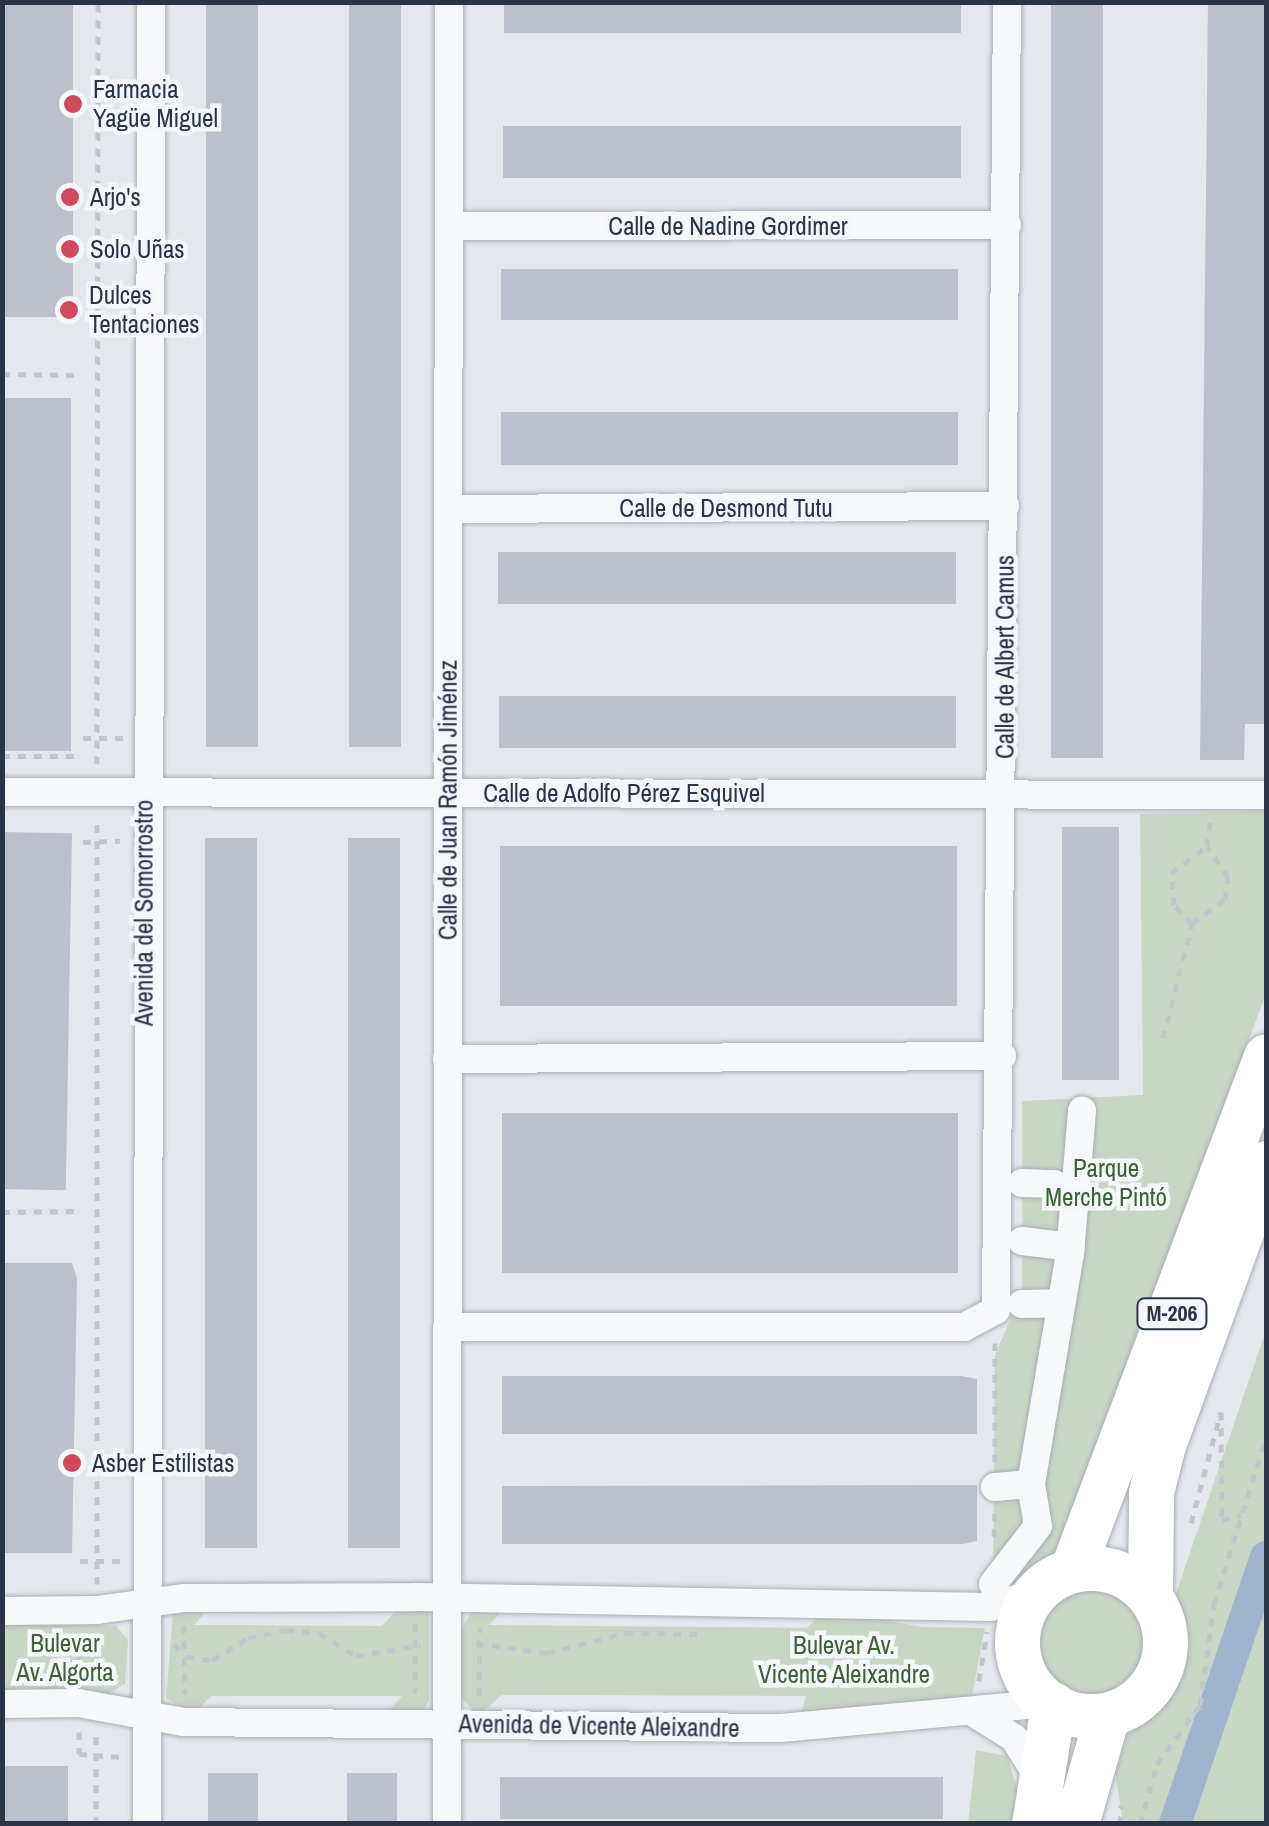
<!DOCTYPE html>
<html>
<head>
<meta charset="utf-8">
<style>
	body { margin:0 }
	#map { position:relative; width:1269px; height:1826px; overflow:hidden; background:#e4e7ec; font-family:"Archivo Narrow",sans-serif }
	div>[style] { position:absolute }
	.green>* { inset:0; background:#c9d6c5 }
	.round { border-radius:50% }
	.canal>* { height:32px; margin:-16px; padding:0 16px; transform-origin:16px; border-radius:16px; background:#9fb4cc }
	.building>* { inset:0; background:#bbc0ca; transform-origin:0 0 }
	.path>* { height:5px; margin-top:-2.5px; transform-origin:0; background:repeating-linear-gradient(90deg,#c2c5cb 0 8px,transparent 0 16px) }
	.roads { filter:drop-shadow(0 0 2px #a9aeb7) drop-shadow(0 0 2px #a9aeb7) }
	.street>* { height:28px; margin:-14px; padding:0 14px; transform-origin:14px; border-radius:14px; background:#f7f8fa }
	.primary>* { height:45px; margin:-22.5px; padding:0 22.5px; transform-origin:22.5px; border-radius:22.5px; background:#fff }
	.primary>.ring { margin:-22.5px; padding:0; box-sizing:content-box; background:none; border:45px solid #fff; border-radius:50% }
	.dots>* { width:28px; height:28px; translate:-50% -50%; box-sizing:border-box; border:5px solid #f4f6f9; border-radius:50% }
	span { translate:-50% -50%; white-space:nowrap; text-align:center; line-height:1.15; -webkit-text-stroke:9px #f4f6f9; paint-order:stroke }
	.shield-label span { padding:2px 8px; background:#f4f6f9; border:2px solid; border-radius:8px; -webkit-text-stroke-width:0 }
	.shield-label { font-size:22px; color:#2b3445; font-weight:700 }
	.poi-label { font-size:25px; color:#2b3445 }
	.left { translate:0 -50%; text-align:left }
	.street-label { font-size:25px; color:#2b3445 }
	.park-label { font-size:25px; color:#3f6138 }
	.frame { position:absolute; inset:0; border:5px solid #2b3445; pointer-events:none }
</style>
</head>
<body>
<div id="map">
	<div class="green">
		<i style="clip-path:polygon(1266px 811px,1266px 994px,1056px 1552px,1022px 1578px,993px 1584px,995px 1355px,1022px 1293px,1022px 1101px,1143px 1095px,1140px 814px)"></i>
		<i style="clip-path:polygon(1266px 1330px,1266px 1823px,1123px 1823px,1115px 1772px)"></i>
		<i class="round" style="left:1038px;top:1590px;width:110px;height:110px"></i>
		<i style="clip-path:polygon(402px 1604px,429px 1612px,429px 1700px,422px 1713px,384px 1716px,402px 1696px,211px 1696px,194px 1714px,166px 1698px,173px 1613px,209px 1608px,194px 1625px,382px 1626px)"></i>
		<i style="clip-path:polygon(507px 1606px,489px 1625px,807px 1628px,827px 1609px,922px 1627px,985px 1628px,972px 1696px,800px 1716px,806px 1696px,502px 1695px,479px 1715px,460px 1697px,459px 1633px,473px 1610px)"></i>
		<i style="clip-path:polygon(3px 1622px,116px 1626px,128px 1640px,125px 1684px,106px 1695px,3px 1694px)"></i>
		<i style="clip-path:polygon(976px 1750px,1007px 1756px,1018px 1792px,1011px 1823px,968px 1824px)"></i>
	</div>
	<div class="canal">
		<i style="left:1175px;top:1824px;width:282px;rotate:-71.2deg"></i>
	</div>
	<div class="building">
		<i style="left:2px;top:2px;width:71px;height:315px"></i>
		<i style="left:206px;top:2px;width:52px;height:745px"></i>
		<i style="left:349px;top:2px;width:52px;height:745px"></i>
		<i style="left:504px;top:2px;width:457px;height:31px"></i>
		<i style="left:1051px;top:2px;width:52px;height:756px"></i>
		<i style="clip-path:polygon(1208px 2px,1266px 2px,1266px 724px,1245px 724px,1244px 760px,1200px 760px)"></i>
		<i style="left:503px;top:126px;width:458px;height:52px"></i>
		<i style="left:501px;top:269px;width:457px;height:51px"></i>
		<i style="left:2px;top:398px;width:69px;height:353px"></i>
		<i style="left:501px;top:412px;width:457px;height:53px"></i>
		<i style="left:498px;top:552px;width:458px;height:52px"></i>
		<i style="left:499px;top:696px;width:457px;height:52px"></i>
		<i style="left:1062px;top:827px;width:57px;height:253px"></i>
		<i style="left:2px;top:832px;width:70px;height:357px;rotate:1deg"></i>
		<i style="left:205px;top:838px;width:52px;height:710px"></i>
		<i style="left:348px;top:838px;width:52px;height:710px"></i>
		<i style="left:500px;top:846px;width:457px;height:160px"></i>
		<i style="left:502px;top:1113px;width:456px;height:160px"></i>
		<i style="clip-path:polygon(2px 1263px,72px 1263px,77px 1278px,72px 1553px,2px 1553px)"></i>
		<i style="clip-path:polygon(502px 1376px,962px 1376px,977px 1379px,977px 1434px,502px 1434px)"></i>
		<i style="clip-path:polygon(977px 1485px,977px 1541px,963px 1544px,502px 1544px,502px 1486px)"></i>
		<i style="left:2px;top:1766px;width:66px;height:58px"></i>
		<i style="left:208px;top:1773px;width:50px;height:51px"></i>
		<i style="left:347px;top:1773px;width:50px;height:51px"></i>
		<i style="left:500px;top:1777px;width:443px;height:42px"></i>
	</div>
	<div class="path">
		<i style="left:2px;top:374px;width:79px;rotate:0.7deg"></i>
		<i style="left:83px;top:738px;width:42px"></i>
		<i style="left:2px;top:756px;width:80px"></i>
		<i style="left:97px;top:764px;width:762px;rotate:-89.92deg"></i>
		<i style="left:83px;top:842px;width:37px;rotate:-2deg"></i>
		<i style="left:1192px;top:924px;width:26px;rotate:-133deg"></i>
		<i style="left:1174px;top:905px;width:32px;rotate:-95deg"></i>
		<i style="left:1171px;top:873px;width:45px;rotate:-36.9deg"></i>
		<i style="left:1163px;top:1038px;width:118px;rotate:-75.7deg"></i>
		<i style="left:1192px;top:924px;width:41px;rotate:-37.1deg"></i>
		<i style="left:1225px;top:899px;width:22px;rotate:-82deg"></i>
		<i style="left:1228px;top:877px;width:37px;rotate:-124deg"></i>
		<i style="left:1207px;top:846px;width:26px;rotate:-83deg"></i>
		<i style="left:2px;top:1212px;width:79px;rotate:-0.7deg"></i>
		<i style="left:995px;top:1343px;width:119px;rotate:90deg"></i>
		<i style="left:1191px;top:1523px;width:115px;rotate:-74.9deg"></i>
		<i style="left:1221px;top:1412px;width:108px;rotate:89.5deg"></i>
		<i style="left:1222px;top:1520px;width:20px;rotate:-15deg"></i>
		<i style="left:994px;top:1537px;width:24px;rotate:-88deg"></i>
		<i style="left:80px;top:1561px;width:42px"></i>
		<i style="left:97px;top:1584px;width:764px;rotate:-90deg"></i>
		<i style="left:415px;top:1624px;width:69px;rotate:90deg"></i>
		<i style="left:184px;top:1625px;width:69px;rotate:89.2deg"></i>
		<i style="left:96px;top:1635px;width:44px;rotate:88.7deg"></i>
		<i style="left:476px;top:1643px;width:72px;rotate:8deg"></i>
		<i style="left:547px;top:1653px;width:81px;rotate:-14.4deg"></i>
		<i style="left:625px;top:1633px;width:77px;rotate:0.7deg"></i>
		<i style="left:174px;top:1644px;width:18px;rotate:47deg"></i>
		<i style="left:186px;top:1657px;width:26px;rotate:7deg"></i>
		<i style="left:212px;top:1660px;width:42px;rotate:-31.4deg"></i>
		<i style="left:248px;top:1638px;width:39px;rotate:-12deg"></i>
		<i style="left:286px;top:1630px;width:33px;rotate:5deg"></i>
		<i style="left:319px;top:1633px;width:44px;rotate:31.9deg"></i>
		<i style="left:356px;top:1656px;width:65px;rotate:-9.8deg"></i>
		<i style="left:79px;top:1676px;width:39px;rotate:-89deg"></i>
		<i style="left:979px;top:1681px;width:50px;rotate:-80.7deg"></i>
		<i style="left:479px;top:1696px;width:69px;rotate:-89.2deg"></i>
		<i style="left:79px;top:1732px;width:22px;rotate:90deg"></i>
		<i style="left:79px;top:1754px;width:42px;rotate:4.1deg"></i>
		<i style="left:96px;top:1824px;width:89px;rotate:-90deg"></i>
		<i style="left:1120px;top:1824px;width:19px;rotate:-87deg"></i>
		<i style="left:1140px;top:1824px;width:62px;rotate:-74.2deg"></i>
		<i style="left:1157px;top:1764px;width:73px;rotate:-53.9deg"></i>
		<i style="left:1200px;top:1705px;width:102px;rotate:-82.1deg"></i>
		<i style="left:1214px;top:1604px;width:174px;rotate:-72.6deg"></i>
	</div>
	<div class="roads">
		<div class="street">
			<i style="left:449px;top:226px;width:558px;rotate:-0.1deg"></i>
			<i style="left:448px;top:509px;width:557px;rotate:-0.31deg"></i>
			<i style="left:2px;top:792px;width:1264px;rotate:0.14deg"></i>
			<i style="left:447px;top:1059px;width:555px;rotate:-0.31deg"></i>
			<i style="left:1022px;top:1183px;width:32px;rotate:2deg"></i>
			<i style="left:1054px;top:1184px;width:30px;rotate:46deg"></i>
			<i style="left:1022px;top:1241px;width:49px;rotate:7deg"></i>
			<i style="left:1022px;top:1304px;width:39px;rotate:-1deg"></i>
			<i style="left:447px;top:1327px;width:517px"></i>
			<i style="left:964px;top:1327px;width:36px;rotate:-28deg"></i>
			<i style="left:996px;top:1310px;width:1308px;rotate:-89.52deg"></i>
			<i style="left:995px;top:1487px;width:36px;rotate:-5deg"></i>
			<i style="left:993px;top:1584px;width:73px;rotate:-52.2deg"></i>
			<i style="left:1038px;top:1526px;width:43px;rotate:-99.5deg"></i>
			<i style="left:1031px;top:1484px;width:233px;rotate:-80.4deg"></i>
			<i style="left:1070px;top:1254px;width:144px;rotate:-85.2deg"></i>
			<i style="left:2px;top:1611px;width:95px;rotate:-0.6deg"></i>
			<i style="left:97px;top:1610px;width:88px;rotate:-7.9deg"></i>
			<i style="left:184px;top:1598px;width:231px;rotate:-0.2deg"></i>
			<i style="left:415px;top:1597px;width:576px;rotate:0.99deg"></i>
			<i style="left:991px;top:1607px;width:46px;rotate:-17.7deg"></i>
			<i style="left:2px;top:1704px;width:76px;rotate:-0.8deg"></i>
			<i style="left:78px;top:1703px;width:108px;rotate:10.2deg"></i>
			<i style="left:184px;top:1722px;width:597px;rotate:0.58deg"></i>
			<i style="left:781px;top:1728px;width:269px;rotate:-5.3deg"></i>
			<i style="left:974px;top:1713px;width:47px;rotate:32deg"></i>
			<i style="left:1014px;top:1738px;width:51px;rotate:57.9deg"></i>
			<i style="left:147px;top:1824px;width:1822px;rotate:-89.87deg"></i>
			<i style="left:447px;top:1824px;width:1822px;rotate:-89.94deg"></i>
		</div>
		<div class="primary">
			<i class="ring" style="left:1017px;top:1568px;width:103px;height:103px"></i>
			<i style="left:1072px;top:1570px;width:549px;rotate:-69.32deg"></i>
			<i style="left:1150px;top:1596px;width:104px;rotate:-89.4deg"></i>
			<i style="left:1151px;top:1492px;width:49px;rotate:-75.7deg"></i>
			<i style="left:1163px;top:1445px;width:300px;rotate:-69.9deg"></i>
			<i style="left:1034px;top:1824px;width:121px;rotate:-80.9deg"></i>
			<i style="left:1076px;top:1824px;width:113px;rotate:-74.1deg"></i>
		</div>
	</div>
	<div class="dots">
		<i style="left:73px;top:104px;background:#d1495b"></i>
		<i style="left:70px;top:197px;background:#d1495b"></i>
		<i style="left:70px;top:249px;background:#d1495b"></i>
		<i style="left:69px;top:310px;background:#d1495b"></i>
		<i style="left:72px;top:1463px;background:#d1495b"></i>
	</div>
	<div class="shield-label">
		<span style="left:1172px;top:1314px">M-206</span>
	</div>
	<div class="poi-label">
		<span class="left" style="left:93px;top:104px">Farmacia<br>Yagüe Miguel</span>
		<span class="left" style="left:90px;top:197px">Arjo's</span>
		<span class="left" style="left:90px;top:249px">Solo Uñas</span>
		<span class="left" style="left:89px;top:310px">Dulces<br>Tentaciones</span>
		<span class="left" style="left:92px;top:1463px">Asber Estilistas</span>
	</div>
	<div class="street-label">
		<span style="left:728px;top:226px">Calle de Nadine Gordimer</span>
		<span style="left:726px;top:508px">Calle de Desmond Tutu</span>
		<span style="left:1005px;top:657px;rotate:-90deg">Calle de Albert Camus</span>
		<span style="left:624px;top:793px">Calle de Adolfo Pérez Esquivel</span>
		<span style="left:448px;top:800px;rotate:-90deg">Calle de Juan Ramón Jiménez</span>
		<span style="left:144px;top:913px;rotate:-90deg">Avenida del Somorrostro</span>
		<span style="left:599px;top:1726px;rotate:1deg">Avenida de Vicente Aleixandre</span>
	</div>
	<div class="park-label">
		<span style="left:1106px;top:1183px">Parque<br>Merche Pintó</span>
		<span style="left:65px;top:1658px">Bulevar<br>Av. Algorta</span>
		<span style="left:844px;top:1660px">Bulevar Av.<br>Vicente Aleixandre</span>
	</div>
	<div class="frame"></div>
</div>
</body>
</html>
